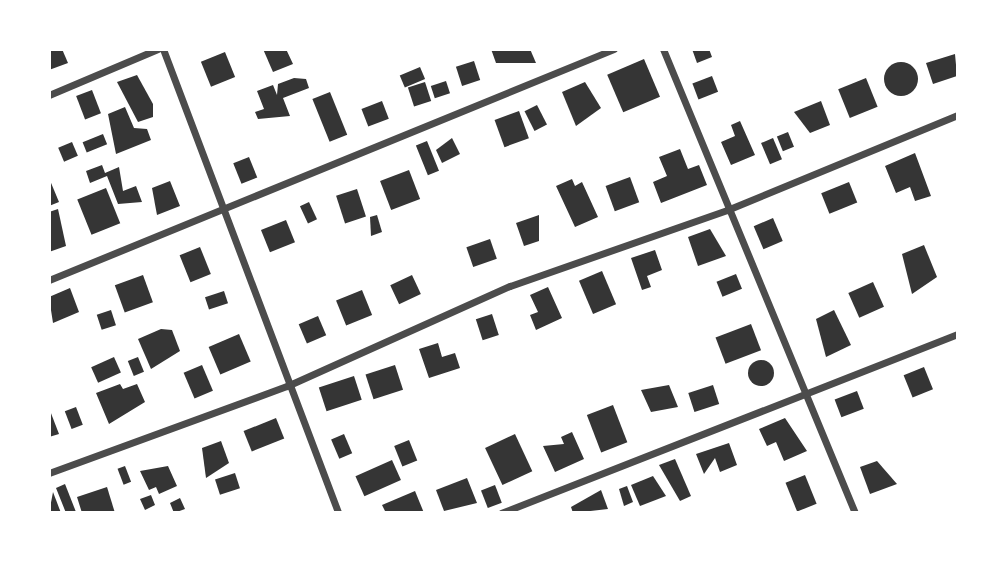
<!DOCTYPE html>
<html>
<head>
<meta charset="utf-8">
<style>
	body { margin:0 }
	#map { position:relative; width:1007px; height:562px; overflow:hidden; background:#fff; font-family:Ubuntu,sans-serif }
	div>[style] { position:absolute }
	.building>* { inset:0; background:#353535; transform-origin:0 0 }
	.round { border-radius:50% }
	.minor>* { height:7px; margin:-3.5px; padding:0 3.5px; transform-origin:3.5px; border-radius:3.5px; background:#4c4c4c }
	span { translate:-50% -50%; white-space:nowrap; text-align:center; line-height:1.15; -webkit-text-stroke:7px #fff; paint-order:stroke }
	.frame { position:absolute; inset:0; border:51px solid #fff; pointer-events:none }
</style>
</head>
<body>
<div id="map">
	<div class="building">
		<i style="clip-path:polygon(49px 49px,62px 49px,68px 63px,49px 70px)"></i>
		<i style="clip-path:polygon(263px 49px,286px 49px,293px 64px,273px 72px)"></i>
		<i style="clip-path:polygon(491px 49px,530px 49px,536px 63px,496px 63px)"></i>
		<i style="clip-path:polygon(692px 49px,709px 49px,712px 57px,697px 63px)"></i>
		<i style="left:225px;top:52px;width:27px;height:26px;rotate:68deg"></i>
		<i style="clip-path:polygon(955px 54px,957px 76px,933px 84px,926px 63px)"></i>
		<i style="left:644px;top:59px;width:41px;height:40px;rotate:67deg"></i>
		<i style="left:474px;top:61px;width:20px;height:19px;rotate:72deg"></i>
		<i class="round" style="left:884px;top:62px;width:34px;height:34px"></i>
		<i style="left:420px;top:67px;width:13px;height:22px;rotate:67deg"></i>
		<i style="clip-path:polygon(137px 75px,153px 104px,153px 117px,138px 122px,117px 82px)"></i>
		<i style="left:712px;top:76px;width:17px;height:21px;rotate:69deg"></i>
		<i style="clip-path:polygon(294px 78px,306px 79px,309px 88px,283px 98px,290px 116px,258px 119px,255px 112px,264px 109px,257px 91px,273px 85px,277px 95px,278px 84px)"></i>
		<i style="left:866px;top:78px;width:31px;height:30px;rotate:68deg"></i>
		<i style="left:446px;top:81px;width:13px;height:16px;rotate:72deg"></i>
		<i style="left:425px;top:82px;width:20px;height:18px;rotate:72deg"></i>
		<i style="clip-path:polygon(585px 82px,601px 108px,576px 126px,562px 92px)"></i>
		<i style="left:92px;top:90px;width:25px;height:17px;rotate:69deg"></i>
		<i style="left:330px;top:92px;width:46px;height:19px;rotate:68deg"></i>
		<i style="left:382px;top:101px;width:19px;height:22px;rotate:69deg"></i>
		<i style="clip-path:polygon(821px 101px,830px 125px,810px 133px,794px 112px)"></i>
		<i style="left:537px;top:105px;width:22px;height:14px;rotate:63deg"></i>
		<i style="clip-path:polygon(125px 107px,134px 128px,147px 129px,151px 140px,116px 154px,108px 114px)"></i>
		<i style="left:519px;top:111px;width:29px;height:26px;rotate:70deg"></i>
		<i style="clip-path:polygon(740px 121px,755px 155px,731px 165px,721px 142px,735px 136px,731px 125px)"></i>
		<i style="left:788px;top:132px;width:16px;height:12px;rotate:68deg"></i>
		<i style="left:103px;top:134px;width:11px;height:22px;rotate:68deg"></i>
		<i style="clip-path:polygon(452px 138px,460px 154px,442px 163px,436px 150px)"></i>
		<i style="left:773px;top:138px;width:23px;height:13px;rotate:67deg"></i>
		<i style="left:427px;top:141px;width:32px;height:12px;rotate:68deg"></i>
		<i style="left:72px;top:142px;width:15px;height:15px;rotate:67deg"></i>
		<i style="clip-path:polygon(680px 149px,688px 169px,699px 165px,707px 185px,661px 203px,653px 182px,667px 176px,659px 157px)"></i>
		<i style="clip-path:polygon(915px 153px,931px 196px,915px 201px,910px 187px,896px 193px,885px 166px)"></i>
		<i style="left:249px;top:157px;width:22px;height:17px;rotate:68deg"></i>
		<i style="clip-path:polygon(102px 165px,105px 173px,119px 167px,123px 191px,136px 186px,142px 202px,118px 204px,107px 176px,90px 183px,86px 171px)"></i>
		<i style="left:409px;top:170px;width:31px;height:31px;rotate:69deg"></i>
		<i style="left:630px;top:177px;width:27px;height:26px;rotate:70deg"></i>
		<i style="clip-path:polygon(49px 178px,59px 202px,49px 206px)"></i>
		<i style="clip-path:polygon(572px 179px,575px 186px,582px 182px,598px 217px,575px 227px,556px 186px)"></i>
		<i style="clip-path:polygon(170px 181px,180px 206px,157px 215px,152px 188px)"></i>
		<i style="left:849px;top:182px;width:22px;height:30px;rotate:68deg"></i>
		<i style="left:106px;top:188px;width:38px;height:31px;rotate:68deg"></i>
		<i style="left:357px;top:189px;width:29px;height:22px;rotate:72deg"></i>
		<i style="left:309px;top:202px;width:19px;height:10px;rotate:65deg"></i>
		<i style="clip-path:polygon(58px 209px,66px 246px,49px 252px,49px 212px)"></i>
		<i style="clip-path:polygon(377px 215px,382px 232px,371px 236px,370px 217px)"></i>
		<i style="clip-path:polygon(539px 215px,539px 241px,524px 246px,516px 223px)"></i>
		<i style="left:773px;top:218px;width:25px;height:21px;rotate:67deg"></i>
		<i style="left:286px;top:220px;width:24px;height:27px;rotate:68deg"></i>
		<i style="clip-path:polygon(710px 229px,726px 256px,698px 266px,688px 237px)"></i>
		<i style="left:490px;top:239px;width:21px;height:25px;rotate:71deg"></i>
		<i style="clip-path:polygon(924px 245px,937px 277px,912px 294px,902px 254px)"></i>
		<i style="left:200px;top:247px;width:29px;height:22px;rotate:68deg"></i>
		<i style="clip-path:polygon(655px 250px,662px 270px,647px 276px,651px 287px,642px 290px,631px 258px)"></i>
		<i style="left:602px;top:271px;width:36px;height:25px;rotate:67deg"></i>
		<i style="left:736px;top:274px;width:16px;height:21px;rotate:68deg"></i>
		<i style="left:143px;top:275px;width:29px;height:30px;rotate:70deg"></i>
		<i style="left:412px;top:275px;width:21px;height:24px;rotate:65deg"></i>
		<i style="left:873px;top:282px;width:27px;height:27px;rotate:66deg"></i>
		<i style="clip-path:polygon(548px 287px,562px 318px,536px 330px,530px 315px,538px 312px,530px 295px)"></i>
		<i style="clip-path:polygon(70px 288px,79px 312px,53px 323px,49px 297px)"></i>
		<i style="left:362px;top:290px;width:27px;height:28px;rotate:68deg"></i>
		<i style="left:224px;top:291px;width:13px;height:20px;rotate:72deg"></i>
		<i style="left:111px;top:310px;width:16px;height:15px;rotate:72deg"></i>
		<i style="clip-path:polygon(834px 310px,851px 345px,826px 357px,816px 319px)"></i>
		<i style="left:492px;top:314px;width:22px;height:17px;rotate:72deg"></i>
		<i style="left:318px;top:316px;width:21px;height:21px;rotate:67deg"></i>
		<i style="left:751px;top:324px;width:28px;height:38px;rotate:69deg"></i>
		<i style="clip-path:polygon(161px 329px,172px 330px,180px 351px,151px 369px,138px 339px)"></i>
		<i style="left:239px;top:334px;width:30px;height:33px;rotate:67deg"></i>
		<i style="clip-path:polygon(438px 343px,442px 357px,455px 353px,460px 368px,429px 378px,419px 349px)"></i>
		<i style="left:114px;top:357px;width:17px;height:25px;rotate:66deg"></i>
		<i style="left:138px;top:357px;width:16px;height:11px;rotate:68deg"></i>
		<i class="round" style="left:748px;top:360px;width:26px;height:26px"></i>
		<i style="left:202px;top:365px;width:28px;height:20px;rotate:67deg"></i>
		<i style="left:395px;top:365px;width:26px;height:31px;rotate:72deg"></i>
		<i style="left:924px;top:367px;width:24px;height:22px;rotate:68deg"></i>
		<i style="left:354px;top:376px;width:25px;height:37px;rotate:72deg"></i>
		<i style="clip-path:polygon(120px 384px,123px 389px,137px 384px,145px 402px,109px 424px,96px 393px)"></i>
		<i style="clip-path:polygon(669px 385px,678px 407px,651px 412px,641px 390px)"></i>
		<i style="left:713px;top:385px;width:20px;height:26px;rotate:72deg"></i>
		<i style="left:857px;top:391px;width:19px;height:24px;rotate:69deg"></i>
		<i style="left:613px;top:405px;width:40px;height:28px;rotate:69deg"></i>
		<i style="left:76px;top:407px;width:19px;height:12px;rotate:69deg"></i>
		<i style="clip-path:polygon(49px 408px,59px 434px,49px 437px)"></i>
		<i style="left:276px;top:418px;width:22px;height:35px;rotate:68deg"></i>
		<i style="clip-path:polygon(785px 418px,807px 451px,784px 461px,776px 442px,767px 446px,759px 429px)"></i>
		<i style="clip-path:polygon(572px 432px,584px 459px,555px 472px,543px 446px,564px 444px,561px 437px)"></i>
		<i style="left:344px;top:434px;width:21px;height:14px;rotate:67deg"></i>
		<i style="left:515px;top:434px;width:41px;height:33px;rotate:65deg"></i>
		<i style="left:409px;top:440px;width:22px;height:16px;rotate:68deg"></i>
		<i style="clip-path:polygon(221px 441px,229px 463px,206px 478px,202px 448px)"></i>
		<i style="clip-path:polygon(729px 443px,737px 465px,720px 472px,715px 458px,704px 474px,696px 454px)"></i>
		<i style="clip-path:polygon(675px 459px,691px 496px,680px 501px,659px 465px)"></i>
		<i style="left:392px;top:460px;width:22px;height:40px;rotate:66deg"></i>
		<i style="clip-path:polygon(877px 461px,897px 484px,870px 494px,860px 467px)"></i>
		<i style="left:125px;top:466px;width:17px;height:8px;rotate:69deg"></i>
		<i style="clip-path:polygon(168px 466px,177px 486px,159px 494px,156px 487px,149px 490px,140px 471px)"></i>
		<i style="left:235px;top:473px;width:16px;height:21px;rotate:72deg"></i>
		<i style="left:805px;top:475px;width:31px;height:21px;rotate:68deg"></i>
		<i style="clip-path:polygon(653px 476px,666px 496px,640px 506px,631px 485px)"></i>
		<i style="clip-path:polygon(467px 478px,477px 503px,444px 511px,436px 490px)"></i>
		<i style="clip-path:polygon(65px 484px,76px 512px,74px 513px,66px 513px,56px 488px)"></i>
		<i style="left:495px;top:485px;width:19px;height:15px;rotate:69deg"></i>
		<i style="clip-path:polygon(627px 486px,633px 502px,624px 506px,619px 489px)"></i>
		<i style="clip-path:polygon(107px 487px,115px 513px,82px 513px,77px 497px)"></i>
		<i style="clip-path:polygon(601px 490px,608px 509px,573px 513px,571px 507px)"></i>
		<i style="clip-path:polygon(415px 491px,424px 513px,386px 513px,382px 505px)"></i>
		<i style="clip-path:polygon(53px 492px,61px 513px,49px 513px)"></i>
		<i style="clip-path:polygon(151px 495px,155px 505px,145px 510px,140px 499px)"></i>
		<i style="clip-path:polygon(180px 498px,185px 509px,174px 513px,170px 503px)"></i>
	</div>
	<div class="minor">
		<i style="left:163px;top:49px;width:496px;rotate:69.3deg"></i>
		<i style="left:663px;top:49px;width:502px;rotate:67.52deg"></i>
		<i style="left:49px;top:95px;width:118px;rotate:-22.9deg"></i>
		<i style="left:49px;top:280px;width:610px;rotate:-22.24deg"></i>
		<i style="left:49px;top:473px;width:253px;rotate:-20.1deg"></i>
		<i style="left:287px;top:386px;width:244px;rotate:-24.2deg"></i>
		<i style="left:510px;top:286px;width:230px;rotate:-19.3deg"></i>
		<i style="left:727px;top:210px;width:250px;rotate:-22.4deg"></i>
		<i style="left:501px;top:513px;width:491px;rotate:-21.4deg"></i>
	</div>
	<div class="frame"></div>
</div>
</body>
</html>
